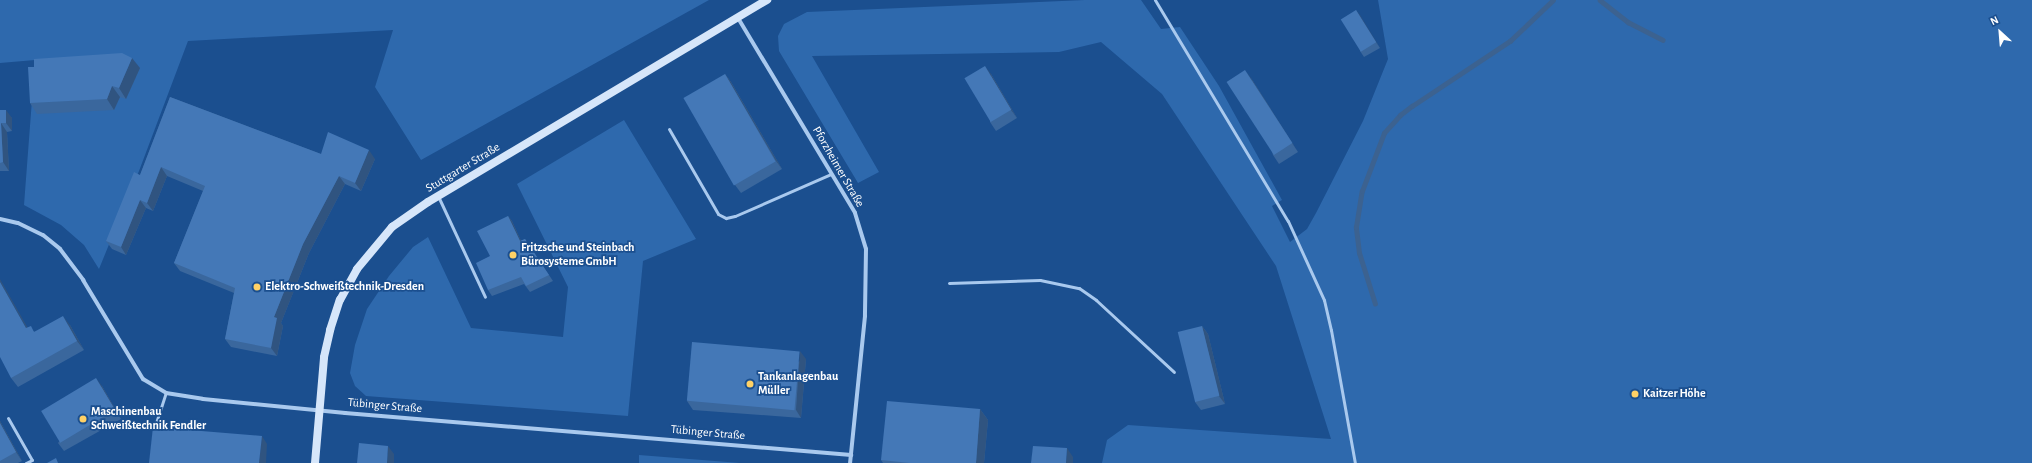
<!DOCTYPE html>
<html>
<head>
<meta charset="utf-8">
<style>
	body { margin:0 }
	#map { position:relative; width:2032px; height:463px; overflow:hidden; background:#1b4f8f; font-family:"Alegreya Sans",sans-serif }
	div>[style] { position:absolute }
	.green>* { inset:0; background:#2e69ad }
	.stream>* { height:4.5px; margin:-2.25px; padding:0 2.25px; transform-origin:2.25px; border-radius:2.25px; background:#3c6290 }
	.service>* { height:3px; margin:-1.5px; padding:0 1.5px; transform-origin:1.5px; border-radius:1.5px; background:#a9c9ee }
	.minor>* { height:4px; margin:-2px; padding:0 2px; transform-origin:2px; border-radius:2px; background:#a9c9ee }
	.secondary>* { height:8px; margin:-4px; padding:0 4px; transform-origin:4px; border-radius:4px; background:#d6e6fa }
	.wall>* { inset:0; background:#3a679d }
	.shaded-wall>* { inset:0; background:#305480 }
	.building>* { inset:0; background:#4478b7; transform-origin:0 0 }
	.dots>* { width:11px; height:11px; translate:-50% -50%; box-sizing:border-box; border:2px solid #1b4f8f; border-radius:50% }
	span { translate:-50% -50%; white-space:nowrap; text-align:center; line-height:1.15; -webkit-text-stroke:3.5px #1b4f8f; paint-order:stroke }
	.street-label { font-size:12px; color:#fff }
	.poi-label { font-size:12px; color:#fff; font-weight:700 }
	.left { translate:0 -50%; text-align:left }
	.north { position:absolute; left:1980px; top:12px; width:40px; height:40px; -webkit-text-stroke:3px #1b4f8f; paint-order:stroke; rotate:334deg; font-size:11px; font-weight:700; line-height:16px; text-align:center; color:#fff }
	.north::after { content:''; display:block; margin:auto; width:14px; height:18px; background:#fff; clip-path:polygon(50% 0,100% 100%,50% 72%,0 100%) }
</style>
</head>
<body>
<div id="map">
	<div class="green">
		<i style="clip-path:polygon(0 0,709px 0,421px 160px,375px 87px,393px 30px,188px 41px,139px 171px,99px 269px,84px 245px,61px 225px,24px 205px,35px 60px,0 63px)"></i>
		<i style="clip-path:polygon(1085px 0,1141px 0,1161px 29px,1180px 27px,1219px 86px,1282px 200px,1272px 206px,1290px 242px,1307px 229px,1316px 213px,1363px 121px,1388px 59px,1378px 0,2032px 0,2032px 463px,1102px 463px,1107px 440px,1128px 425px,1331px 439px,1276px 266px,1162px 94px,1101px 42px,1059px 52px,812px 56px,879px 172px,858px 183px,779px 51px,778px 36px,784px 24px,807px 12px)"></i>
		<i style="clip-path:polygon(624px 120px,696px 239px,643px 261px,628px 416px,366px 396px,355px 386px,350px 373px,355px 345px,367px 309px,389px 276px,413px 247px,428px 237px,471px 328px,563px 337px,568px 287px,517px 184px)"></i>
		<i style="clip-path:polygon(639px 455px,740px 463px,639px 463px)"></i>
	</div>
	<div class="stream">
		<i style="left:1600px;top:0;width:36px;rotate:38deg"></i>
		<i style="left:1628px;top:22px;width:39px;rotate:27deg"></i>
		<i style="left:1375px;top:304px;width:53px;rotate:-107.4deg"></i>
		<i style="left:1359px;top:253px;width:26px;rotate:-97deg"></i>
		<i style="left:1356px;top:227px;width:36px;rotate:-81deg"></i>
		<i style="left:1362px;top:191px;width:62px;rotate:-69.2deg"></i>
		<i style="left:1384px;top:133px;width:24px;rotate:-48deg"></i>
		<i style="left:1400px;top:115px;width:15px;rotate:-37deg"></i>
		<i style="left:1412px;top:106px;width:118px;rotate:-33.6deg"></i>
		<i style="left:1510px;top:41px;width:59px;rotate:-43.6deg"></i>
	</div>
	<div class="service">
		<i style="left:1155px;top:0;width:258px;rotate:59deg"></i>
		<i style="left:1288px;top:221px;width:87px;rotate:65.5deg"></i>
		<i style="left:1324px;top:300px;width:31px;rotate:77deg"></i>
		<i style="left:1331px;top:330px;width:135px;rotate:79.8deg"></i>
		<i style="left:669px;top:129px;width:98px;rotate:60deg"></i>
		<i style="left:718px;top:214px;width:9px;rotate:27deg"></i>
		<i style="left:726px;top:218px;width:9px;rotate:-13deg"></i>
		<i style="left:735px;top:216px;width:105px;rotate:-23.6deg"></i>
		<i style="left:438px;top:196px;width:111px;rotate:65deg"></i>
		<i style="left:949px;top:283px;width:91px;rotate:-1.9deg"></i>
		<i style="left:1040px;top:280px;width:40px;rotate:12deg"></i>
		<i style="left:1079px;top:288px;width:21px;rotate:35deg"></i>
		<i style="left:1096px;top:300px;width:106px;rotate:42.7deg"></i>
		<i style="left:8px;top:418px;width:48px;rotate:60.3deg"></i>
		<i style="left:32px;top:460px;width:7px;rotate:153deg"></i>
		<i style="left:154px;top:429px;width:38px;rotate:-72deg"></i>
	</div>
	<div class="minor">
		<i style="left:738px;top:18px;width:227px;rotate:59deg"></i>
		<i style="left:855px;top:213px;width:38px;rotate:73deg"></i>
		<i style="left:866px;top:249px;width:67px;rotate:90.9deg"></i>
		<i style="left:865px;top:316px;width:148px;rotate:95.8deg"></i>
		<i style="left:0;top:219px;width:18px;rotate:13deg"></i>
		<i style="left:18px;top:223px;width:28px;rotate:26deg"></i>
		<i style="left:43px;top:235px;width:22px;rotate:39deg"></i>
		<i style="left:60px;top:249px;width:39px;rotate:53deg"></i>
		<i style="left:83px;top:280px;width:116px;rotate:58.8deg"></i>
		<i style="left:143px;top:379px;width:27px;rotate:31deg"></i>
		<i style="left:166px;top:393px;width:37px;rotate:9deg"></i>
		<i style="left:203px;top:399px;width:143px;rotate:5.6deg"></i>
		<i style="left:345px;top:413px;width:508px;rotate:4.74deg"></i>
	</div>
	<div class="secondary">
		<i style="left:315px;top:463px;width:106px;rotate:-85.1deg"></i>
		<i style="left:324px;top:357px;width:28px;rotate:-77deg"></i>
		<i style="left:330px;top:330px;width:32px;rotate:-72deg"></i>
		<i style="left:340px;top:300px;width:35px;rotate:-61deg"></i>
		<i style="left:357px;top:269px;width:55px;rotate:-50.2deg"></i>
		<i style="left:392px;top:227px;width:44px;rotate:-34.8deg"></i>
		<i style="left:428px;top:202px;width:395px;rotate:-30.8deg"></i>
	</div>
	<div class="wall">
		<i style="clip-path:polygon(1356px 10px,1380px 48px,1364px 57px,1360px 51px)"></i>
		<i style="clip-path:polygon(140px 68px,126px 99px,120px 97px,114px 110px,37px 114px,30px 103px)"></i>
		<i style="clip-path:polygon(725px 74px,731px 82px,782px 169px,741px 193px,735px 185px)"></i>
		<i style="clip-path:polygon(991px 74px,1017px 118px,996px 131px,990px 122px)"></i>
		<i style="clip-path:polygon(1251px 78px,1298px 152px,1279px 164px,1273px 155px)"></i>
		<i style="clip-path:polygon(170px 97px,321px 154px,375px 159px,361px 191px,345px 184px,309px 253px,281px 323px,283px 326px,277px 356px,231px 347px,225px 339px,234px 293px,180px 271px,174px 263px,203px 191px,167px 176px,153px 211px,146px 208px,126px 255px,112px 249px,106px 241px,140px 175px)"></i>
		<i style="clip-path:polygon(0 110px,12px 118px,12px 131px,7px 132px,9px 171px,0 171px)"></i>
		<i style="clip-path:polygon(508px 216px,512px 221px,521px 241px,525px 239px,553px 281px,530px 292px,524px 284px,492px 296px,488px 290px,490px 256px)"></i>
		<i style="clip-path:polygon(70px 325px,84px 350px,18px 387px,11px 378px,27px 328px,35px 332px)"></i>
		<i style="clip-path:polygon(1202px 326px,1208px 334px,1225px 404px,1201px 410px,1195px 402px)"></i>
		<i style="clip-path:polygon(806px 359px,801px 418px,693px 410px,687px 401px)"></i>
		<i style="clip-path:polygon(102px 386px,121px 419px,64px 451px,58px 443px)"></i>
		<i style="clip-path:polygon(980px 409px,988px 420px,984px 463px,883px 463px,881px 460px)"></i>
		<i style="clip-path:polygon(0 421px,22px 461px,18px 463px,0 463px)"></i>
	</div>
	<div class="shaded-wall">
		<i style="clip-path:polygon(1356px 10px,1360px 15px,1380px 48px,1376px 42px)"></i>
		<i style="clip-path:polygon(132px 58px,140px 68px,126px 99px,119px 88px)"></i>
		<i style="clip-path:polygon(985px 66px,991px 74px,1017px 118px,1011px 110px)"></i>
		<i style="clip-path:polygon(1245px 70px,1251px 78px,1298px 152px,1292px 143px)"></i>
		<i style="clip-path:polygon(725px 74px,731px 82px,782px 169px,776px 161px)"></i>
		<i style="clip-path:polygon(112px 86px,120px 97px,114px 110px,107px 99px)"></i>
		<i style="clip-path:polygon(6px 110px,12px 118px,12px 131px,6px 123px)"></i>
		<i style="clip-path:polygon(1px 123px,7px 132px,9px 171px,3px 162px)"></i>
		<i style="clip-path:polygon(369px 150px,375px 159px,361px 191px,355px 183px)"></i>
		<i style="clip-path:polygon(161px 167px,167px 176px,153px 211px,147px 203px)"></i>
		<i style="clip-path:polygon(339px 176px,345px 184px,309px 253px,281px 323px,283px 326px,277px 356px,271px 348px,274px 317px,303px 244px)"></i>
		<i style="clip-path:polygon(140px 200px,146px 208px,126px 255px,121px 247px)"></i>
		<i style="clip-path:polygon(508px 216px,512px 221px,524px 247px,520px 241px)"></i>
		<i style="clip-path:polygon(0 279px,33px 337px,26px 328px,0 282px)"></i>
		<i style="clip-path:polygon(63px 316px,70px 325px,84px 350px,77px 341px)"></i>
		<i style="clip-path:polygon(1202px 326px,1208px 334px,1225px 404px,1219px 396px)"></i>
		<i style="clip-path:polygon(800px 351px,806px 359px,801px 418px,796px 410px)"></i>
		<i style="clip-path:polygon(96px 378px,102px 386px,121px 419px,115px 410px)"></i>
		<i style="clip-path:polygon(980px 409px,988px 420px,984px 463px,976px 463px)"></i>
		<i style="clip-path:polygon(0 421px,22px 461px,16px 452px,0 423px)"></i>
		<i style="clip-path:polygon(262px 436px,267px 444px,266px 463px,259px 463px)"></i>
		<i style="clip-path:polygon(388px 446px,394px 454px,394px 463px,387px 463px)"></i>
		<i style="clip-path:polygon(1067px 448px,1073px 457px,1073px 463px,1066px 463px)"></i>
	</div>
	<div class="building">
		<i style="left:1356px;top:10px;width:38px;height:18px;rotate:58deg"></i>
		<i style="clip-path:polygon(122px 53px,132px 58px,119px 88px,112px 86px,107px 99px,30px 103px,28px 67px,34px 67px,34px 59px)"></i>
		<i style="left:985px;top:66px;width:51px;height:24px;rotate:59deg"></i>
		<i style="left:1245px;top:70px;width:87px;height:22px;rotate:57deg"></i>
		<i style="left:725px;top:74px;width:101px;height:48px;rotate:60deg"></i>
		<i style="clip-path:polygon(170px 97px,321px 154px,328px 132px,369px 150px,355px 183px,339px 176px,303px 244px,274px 317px,277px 318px,271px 348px,225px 339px,235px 288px,174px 263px,205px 186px,161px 167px,147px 203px,140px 200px,121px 247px,106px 241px,134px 172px,140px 175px)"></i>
		<i style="clip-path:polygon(0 110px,6px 110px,6px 123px,1px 123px,3px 162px,0 163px)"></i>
		<i style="clip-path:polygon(508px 216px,520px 241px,525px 239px,549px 275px,526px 286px,521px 277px,488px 290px,476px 263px,490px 256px,477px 231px)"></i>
		<i style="clip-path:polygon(0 282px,26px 328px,31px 326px,34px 332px,63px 316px,77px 341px,11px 378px,0 357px)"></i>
		<i style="left:1202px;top:326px;width:72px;height:25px;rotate:76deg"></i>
		<i style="left:692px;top:342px;width:108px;height:59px;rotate:5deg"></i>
		<i style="left:96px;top:378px;width:37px;height:64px;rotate:59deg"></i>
		<i style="clip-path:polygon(887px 401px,980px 409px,976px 463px,910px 463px,881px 460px)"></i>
		<i style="clip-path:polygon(0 423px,16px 452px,0 461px)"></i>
		<i style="clip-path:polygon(153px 427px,262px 436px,259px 463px,149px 463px)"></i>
		<i style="clip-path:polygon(359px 443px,388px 446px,387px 463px,357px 463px)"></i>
		<i style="clip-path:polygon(1033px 446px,1067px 448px,1066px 463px,1031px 463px)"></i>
		<i style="clip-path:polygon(56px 458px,58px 463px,47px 463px)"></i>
	</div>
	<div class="dots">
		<i style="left:513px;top:255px;background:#ffd166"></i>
		<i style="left:257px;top:287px;background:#ffd166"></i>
		<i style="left:750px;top:384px;background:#ffd166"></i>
		<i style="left:1635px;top:394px;background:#ffd166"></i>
		<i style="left:83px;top:419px;background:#ffd166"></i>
	</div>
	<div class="street-label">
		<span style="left:838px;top:167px;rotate:60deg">Pforzheimer Straße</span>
		<span style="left:463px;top:168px;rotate:-31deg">Stuttgarter Straße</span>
		<span style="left:385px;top:406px;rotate:5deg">Tübinger Straße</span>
		<span style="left:708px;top:433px;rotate:5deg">Tübinger Straße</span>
	</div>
	<div class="poi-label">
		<span class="left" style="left:521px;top:255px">Fritzsche und Steinbach<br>Bürosysteme GmbH</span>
		<span class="left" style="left:265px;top:287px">Elektro-Schweißtechnik-Dresden</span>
		<span class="left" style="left:758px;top:384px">Tankanlagenbau<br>Müller</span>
		<span class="left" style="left:1643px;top:394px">Kaitzer Höhe</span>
		<span class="left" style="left:91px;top:419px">Maschinenbau<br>Schweißtechnik Fendler</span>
	</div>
	<div class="north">N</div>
</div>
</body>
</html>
